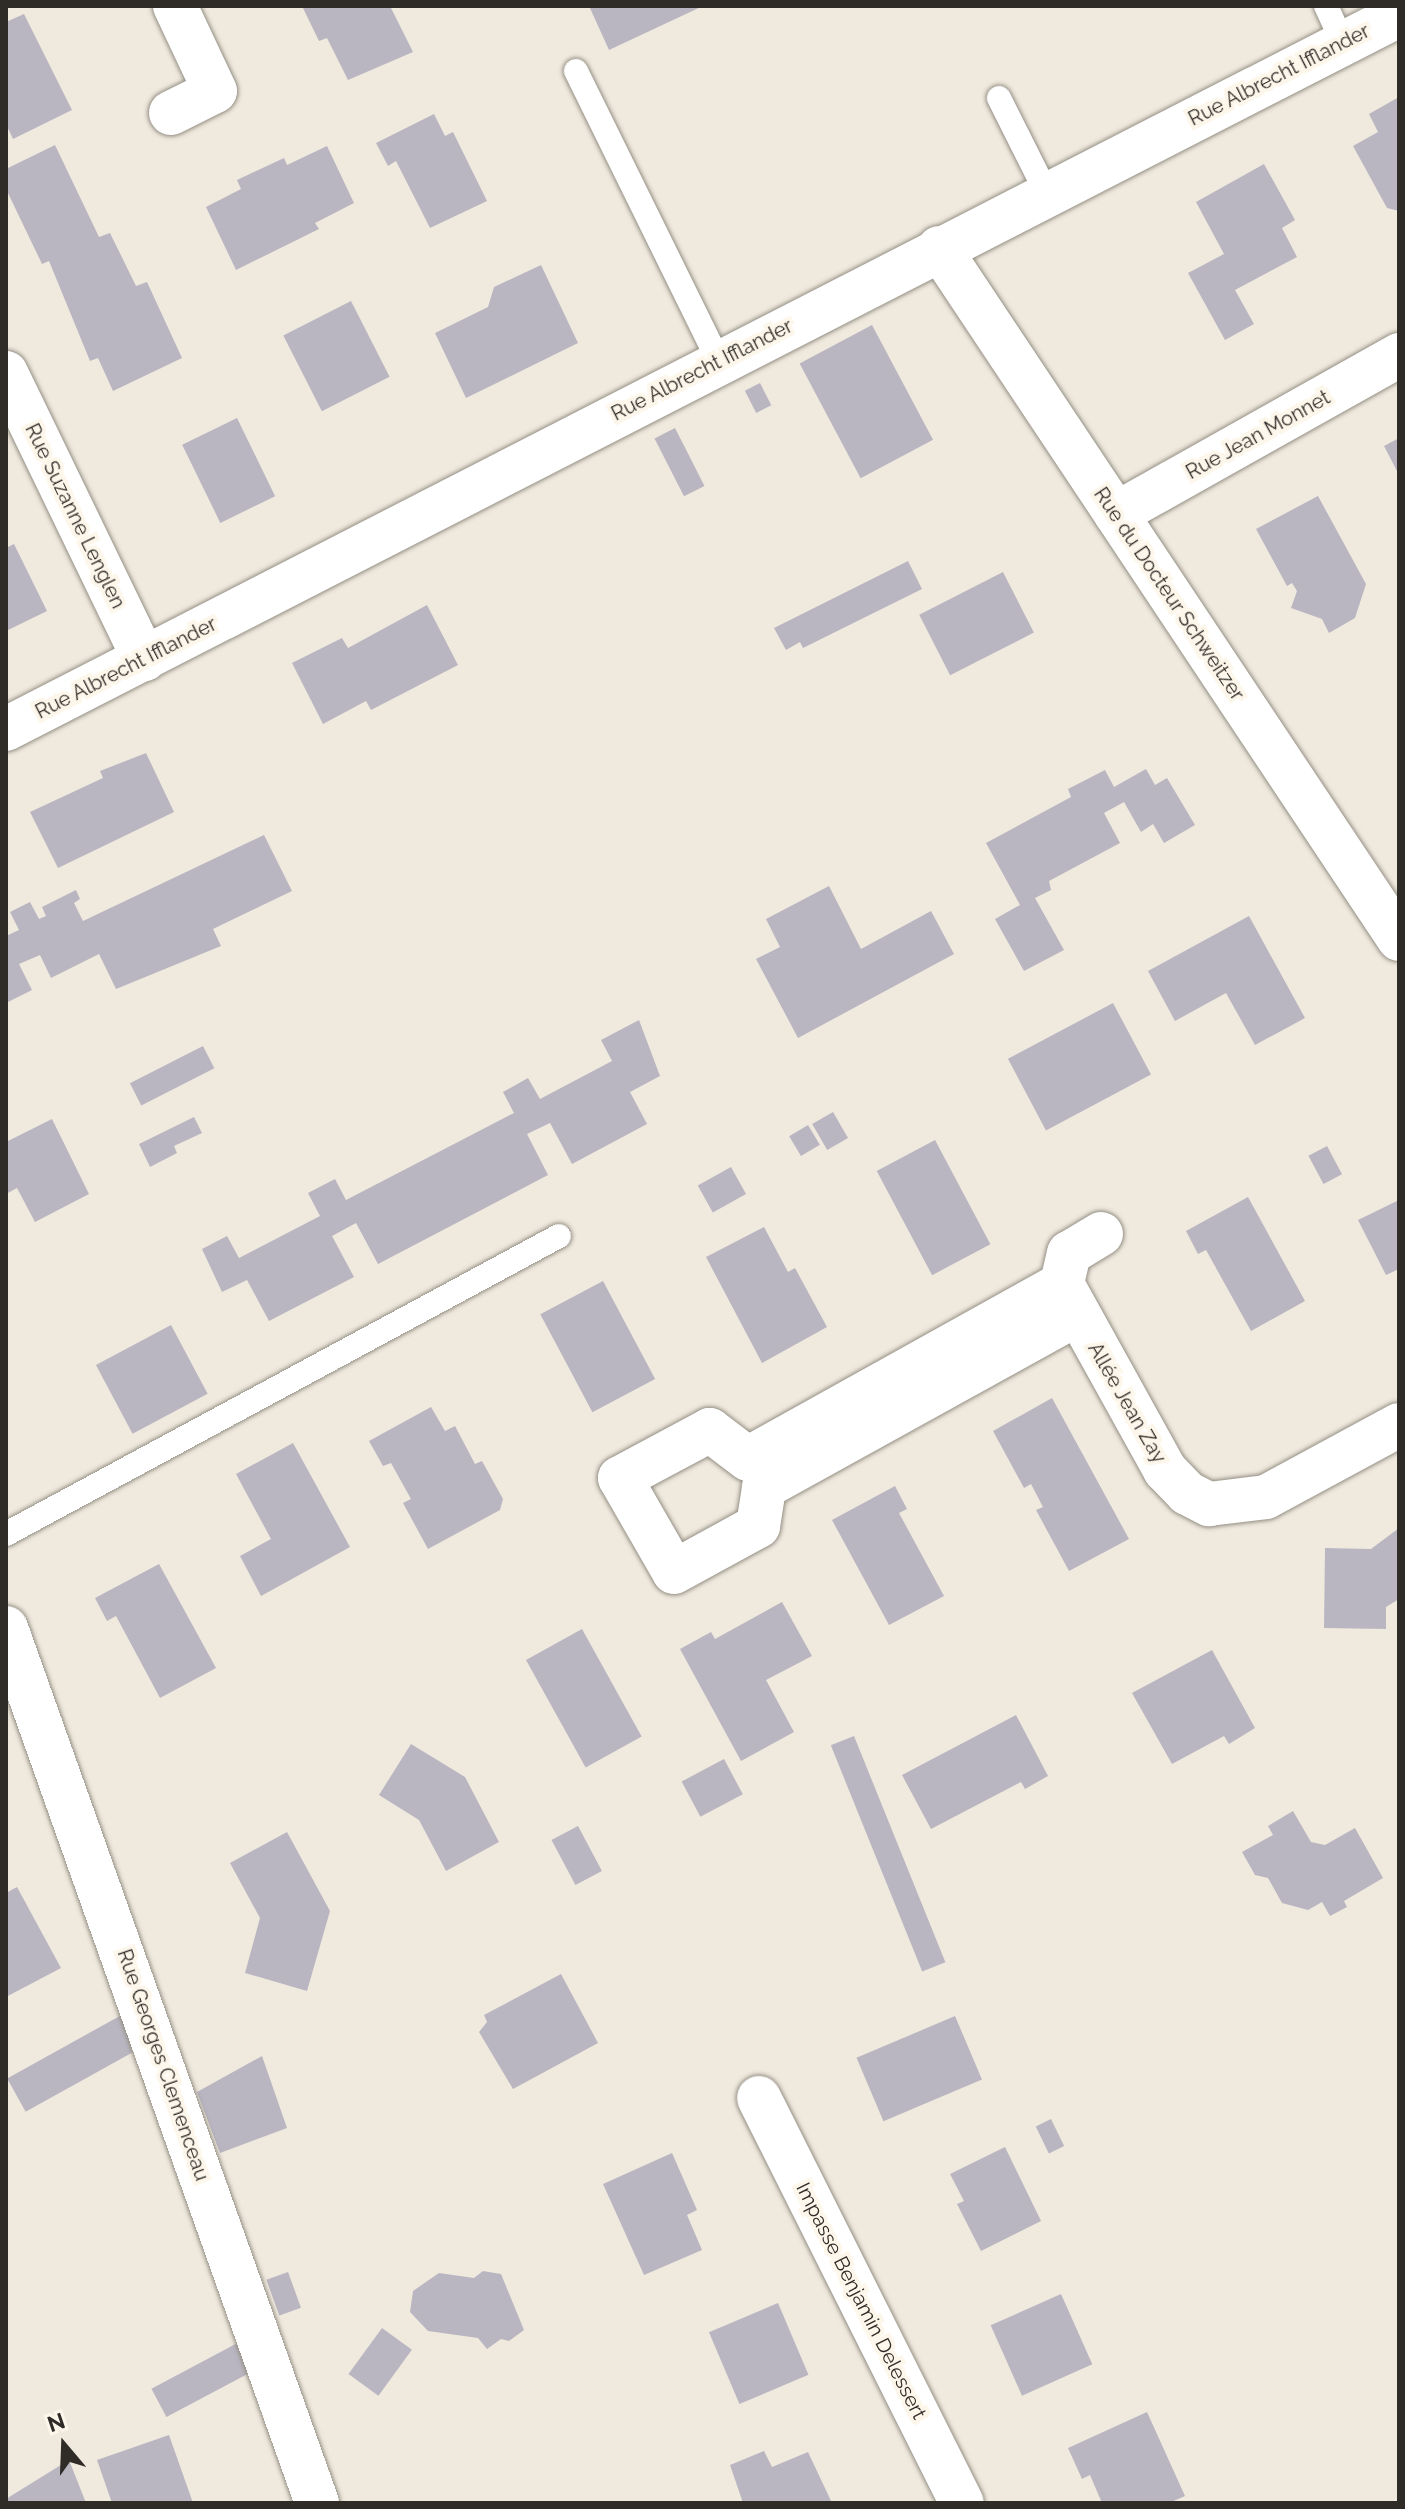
<!DOCTYPE html>
<html>
<head>
<meta charset="utf-8">
<style>
	body { margin:0 }
	#map { position:relative; width:1405px; height:2509px; overflow:hidden; background:#f0e9de; font-family:Raleway,sans-serif }
	div>[style] { position:absolute }
	.building>* { inset:0; background:#b9b6c2; transform-origin:0 0 }
	.roads { filter:drop-shadow(0 0 2px #948f84) drop-shadow(0 0 2px #948f84) }
	.service>* { height:24px; margin:-12px; padding:0 12px; transform-origin:12px; border-radius:12px; background:#fff }
	.minor>* { height:44px; margin:-22px; padding:0 22px; transform-origin:22px; border-radius:22px; background:#fff }
	span { translate:-50% -50%; white-space:nowrap; text-align:center; line-height:1.15; -webkit-text-stroke:8px #fdf7eb; paint-order:stroke }
	.street-label { font-size:20px; color:#2f2c28 }
	.frame { position:absolute; inset:0; border:8px solid #2f2c28; pointer-events:none }
	.north { position:absolute; left:24px; top:2405px; width:80px; height:80px; -webkit-text-stroke:6px #fdf7eb; paint-order:stroke; rotate:341deg; font-size:22px; font-weight:700; line-height:32px; text-align:center; color:#2f2c28 }
	.north::after { content:''; display:block; margin:auto; width:28px; height:36px; background:#2f2c28; clip-path:polygon(50% 0,100% 100%,50% 72%,0 100%) }
</style>
</head>
<body>
<div id="map">
	<div class="building">
		<i style="clip-path:polygon(302px 6px,390px 6px,413px 52px,348px 80px,327px 38px,319px 41px)"></i>
		<i style="clip-path:polygon(589px 6px,703px 6px,609px 50px)"></i>
		<i style="clip-path:polygon(24px 14px,72px 110px,13px 139px,6px 124px,6px 22px)"></i>
		<i style="clip-path:polygon(1399px 97px,1399px 211px,1387px 208px,1353px 146px,1378px 132px,1369px 114px)"></i>
		<i style="clip-path:polygon(434px 114px,445px 136px,453px 132px,487px 201px,430px 228px,396px 161px,388px 166px,376px 143px)"></i>
		<i style="clip-path:polygon(55px 145px,99px 237px,110px 233px,136px 286px,147px 282px,182px 358px,113px 391px,98px 358px,90px 361px,49px 261px,42px 264px,6px 189px,6px 169px)"></i>
		<i style="clip-path:polygon(327px 146px,354px 203px,315px 223px,319px 229px,236px 270px,206px 207px,241px 189px,237px 180px,284px 158px,287px 165px)"></i>
		<i style="clip-path:polygon(1264px 164px,1295px 220px,1282px 228px,1297px 257px,1235px 290px,1254px 324px,1225px 340px,1188px 273px,1224px 254px,1196px 202px)"></i>
		<i style="clip-path:polygon(541px 265px,578px 343px,466px 398px,435px 333px,488px 307px,494px 287px)"></i>
		<i style="left:351px;top:301px;width:85px;height:76px;rotate:63deg"></i>
		<i style="left:872px;top:325px;width:130px;height:82px;rotate:62deg"></i>
		<i style="left:760px;top:383px;width:25px;height:17px;rotate:63deg"></i>
		<i style="left:237px;top:418px;width:87px;height:61px;rotate:64deg"></i>
		<i style="left:675px;top:428px;width:65px;height:23px;rotate:63deg"></i>
		<i style="clip-path:polygon(1399px 438px,1399px 475px,1384px 446px)"></i>
		<i style="clip-path:polygon(1318px 496px,1366px 584px,1355px 618px,1329px 633px,1322px 619px,1291px 608px,1297px 591px,1292px 583px,1287px 586px,1256px 529px)"></i>
		<i style="clip-path:polygon(14px 544px,47px 611px,6px 631px,6px 548px)"></i>
		<i style="clip-path:polygon(908px 561px,922px 589px,803px 648px,800px 642px,786px 650px,774px 628px)"></i>
		<i style="left:1003px;top:572px;width:68px;height:94px;rotate:63deg"></i>
		<i style="clip-path:polygon(427px 605px,458px 665px,371px 710px,366px 701px,323px 724px,292px 663px,342px 638px,348px 648px)"></i>
		<i style="clip-path:polygon(146px 753px,174px 812px,58px 868px,30px 812px,103px 778px,100px 771px)"></i>
		<i style="clip-path:polygon(1146px 769px,1155px 785px,1167px 778px,1195px 825px,1164px 843px,1153px 824px,1141px 832px,1124px 802px,1104px 813px,1120px 843px,1049px 881px,1051px 890px,1035px 898px,1064px 950px,1024px 971px,995px 919px,1020px 905px,986px 843px,1071px 797px,1068px 789px,1105px 770px,1114px 787px)"></i>
		<i style="clip-path:polygon(264px 835px,292px 891px,213px 929px,221px 946px,116px 989px,99px 954px,51px 978px,40px 955px,19px 964px,32px 990px,6px 1003px,6px 936px,19px 930px,10px 912px,30px 902px,39px 919px,46px 916px,42px 907px,76px 890px,80px 899px,74px 903px,83px 921px)"></i>
		<i style="clip-path:polygon(829px 886px,861px 949px,931px 911px,954px 954px,798px 1038px,756px 959px,780px 947px,766px 919px)"></i>
		<i style="clip-path:polygon(1249px 916px,1305px 1018px,1255px 1045px,1226px 993px,1175px 1021px,1148px 971px)"></i>
		<i style="left:1113px;top:1003px;width:81px;height:119px;rotate:62deg"></i>
		<i style="clip-path:polygon(639px 1020px,660px 1076px,630px 1092px,647px 1124px,572px 1164px,550px 1123px,527px 1134px,548px 1175px,378px 1264px,356px 1223px,332px 1236px,354px 1277px,269px 1321px,247px 1280px,222px 1292px,202px 1249px,227px 1236px,239px 1258px,320px 1216px,308px 1193px,335px 1179px,346px 1200px,514px 1113px,503px 1092px,528px 1078px,540px 1099px,612px 1061px,601px 1040px)"></i>
		<i style="left:203px;top:1046px;width:25px;height:82px;rotate:63deg"></i>
		<i style="left:833px;top:1112px;width:30px;height:24px;rotate:60deg"></i>
		<i style="clip-path:polygon(194px 1117px,202px 1133px,174px 1146px,177px 1153px,150px 1167px,139px 1144px)"></i>
		<i style="clip-path:polygon(52px 1119px,89px 1194px,35px 1222px,17px 1188px,6px 1194px,6px 1142px)"></i>
		<i style="left:808px;top:1125px;width:23px;height:22px;rotate:59deg"></i>
		<i style="left:935px;top:1140px;width:118px;height:66px;rotate:62deg"></i>
		<i style="left:1327px;top:1146px;width:32px;height:21px;rotate:62deg"></i>
		<i style="left:731px;top:1167px;width:31px;height:38px;rotate:61deg"></i>
		<i style="clip-path:polygon(1248px 1197px,1305px 1301px,1251px 1331px,1206px 1250px,1198px 1254px,1186px 1231px)"></i>
		<i style="clip-path:polygon(1399px 1200px,1399px 1269px,1386px 1275px,1358px 1220px)"></i>
		<i style="clip-path:polygon(764px 1227px,788px 1272px,795px 1268px,827px 1327px,762px 1363px,706px 1257px)"></i>
		<i style="left:603px;top:1281px;width:111px;height:71px;rotate:62deg"></i>
		<i style="left:171px;top:1325px;width:78px;height:85px;rotate:62deg"></i>
		<i style="clip-path:polygon(1052px 1398px,1129px 1539px,1069px 1571px,1036px 1510px,1043px 1507px,1031px 1484px,1024px 1488px,993px 1431px)"></i>
		<i style="clip-path:polygon(431px 1407px,445px 1431px,455px 1426px,475px 1464px,482px 1461px,503px 1499px,500px 1510px,428px 1549px,403px 1503px,411px 1499px,391px 1463px,383px 1466px,369px 1441px)"></i>
		<i style="clip-path:polygon(293px 1443px,350px 1547px,261px 1596px,240px 1556px,271px 1539px,236px 1474px)"></i>
		<i style="clip-path:polygon(895px 1486px,907px 1509px,899px 1513px,944px 1596px,889px 1625px,832px 1520px)"></i>
		<i style="clip-path:polygon(1399px 1528px,1399px 1599px,1386px 1607px,1386px 1629px,1324px 1628px,1325px 1548px,1371px 1549px)"></i>
		<i style="clip-path:polygon(159px 1564px,216px 1668px,160px 1698px,116px 1616px,107px 1621px,95px 1598px)"></i>
		<i style="clip-path:polygon(782px 1602px,812px 1656px,766px 1680px,794px 1732px,741px 1761px,680px 1649px,711px 1632px,715px 1639px)"></i>
		<i style="left:582px;top:1629px;width:123px;height:64px;rotate:61deg"></i>
		<i style="clip-path:polygon(1212px 1650px,1255px 1728px,1229px 1744px,1224px 1736px,1172px 1764px,1132px 1693px)"></i>
		<i style="clip-path:polygon(1016px 1715px,1048px 1776px,1025px 1789px,1021px 1782px,931px 1829px,902px 1775px)"></i>
		<i style="left:854px;top:1736px;width:244px;height:25px;rotate:68deg"></i>
		<i style="clip-path:polygon(411px 1744px,465px 1777px,499px 1842px,446px 1871px,419px 1820px,379px 1795px)"></i>
		<i style="left:724px;top:1759px;width:40px;height:48px;rotate:62deg"></i>
		<i style="clip-path:polygon(1293px 1811px,1311px 1842px,1325px 1845px,1355px 1828px,1383px 1878px,1344px 1901px,1347px 1907px,1330px 1916px,1322px 1902px,1308px 1910px,1282px 1903px,1268px 1878px,1255px 1875px,1242px 1852px,1273px 1835px,1268px 1826px)"></i>
		<i style="left:578px;top:1826px;width:51px;height:30px;rotate:62deg"></i>
		<i style="clip-path:polygon(287px 1832px,330px 1911px,307px 1991px,245px 1973px,260px 1918px,230px 1863px)"></i>
		<i style="clip-path:polygon(17px 1887px,61px 1968px,6px 1997px,6px 1893px)"></i>
		<i style="clip-path:polygon(561px 1974px,598px 2043px,513px 2089px,479px 2032px,487px 2022px,484px 2015px)"></i>
		<i style="left:127px;top:2012px;width:38px;height:137px;rotate:61deg"></i>
		<i style="left:955px;top:2016px;width:69px;height:107px;rotate:67deg"></i>
		<i style="clip-path:polygon(262px 2056px,287px 2128px,220px 2153px,197px 2092px)"></i>
		<i style="left:1051px;top:2119px;width:30px;height:17px;rotate:64deg"></i>
		<i style="clip-path:polygon(1005px 2147px,1041px 2221px,981px 2251px,957px 2204px,964px 2201px,950px 2174px)"></i>
		<i style="clip-path:polygon(672px 2153px,697px 2210px,687px 2215px,702px 2250px,644px 2275px,603px 2184px)"></i>
		<i style="clip-path:polygon(483px 2271px,501px 2274px,524px 2330px,509px 2341px,501px 2339px,487px 2349px,478px 2338px,428px 2331px,410px 2312px,413px 2291px,439px 2273px,474px 2278px)"></i>
		<i style="left:288px;top:2272px;width:38px;height:23px;rotate:70deg"></i>
		<i style="left:1061px;top:2294px;width:77px;height:77px;rotate:66deg"></i>
		<i style="left:778px;top:2303px;width:78px;height:75px;rotate:67deg"></i>
		<i style="left:382px;top:2328px;width:37px;height:57px;rotate:36deg"></i>
		<i style="left:245px;top:2339px;width:32px;height:106px;rotate:62deg"></i>
		<i style="clip-path:polygon(1147px 2412px,1185px 2496px,1169px 2503px,1102px 2503px,1090px 2475px,1082px 2479px,1068px 2448px)"></i>
		<i style="clip-path:polygon(169px 2435px,193px 2503px,112px 2503px,97px 2460px)"></i>
		<i style="clip-path:polygon(764px 2451px,772px 2467px,808px 2452px,832px 2503px,743px 2503px,730px 2465px)"></i>
		<i style="clip-path:polygon(69px 2460px,86px 2503px,6px 2503px,6px 2499px)"></i>
	</div>
	<div class="roads">
		<div class="service">
			<i style="left:1326px;top:6px;width:41px;rotate:65.3deg"></i>
			<i style="left:576px;top:71px;width:323px;rotate:63.8deg"></i>
			<i style="left:999px;top:98px;width:105px;rotate:63.4deg"></i>
			<i style="left:6px;top:1534px;width:628px;rotate:-28.32deg"></i>
		</div>
		<div class="minor">
			<i style="left:171px;top:113px;width:49px;rotate:-26.6deg"></i>
			<i style="left:215px;top:91px;width:94px;rotate:-115.2deg"></i>
			<i style="left:939px;top:248px;width:830px;rotate:56.35deg"></i>
			<i style="left:6px;top:373px;width:318px;rotate:64.2deg"></i>
			<i style="left:1116px;top:514px;width:325px;rotate:-29.3deg"></i>
			<i style="left:6px;top:729px;width:1565px;rotate:-27.14deg"></i>
			<i style="left:1101px;top:1234px;width:37px;rotate:149deg"></i>
			<i style="left:1069px;top:1253px;width:32px;rotate:103deg"></i>
			<i style="left:1062px;top:1284px;width:213px;rotate:61deg"></i>
			<i style="left:1165px;top:1470px;width:32px;rotate:46deg"></i>
			<i style="left:1187px;top:1493px;width:25px;rotate:27deg"></i>
			<i style="left:1209px;top:1504px;width:57px;rotate:-7deg"></i>
			<i style="left:1266px;top:1497px;width:151px;rotate:-28.4deg"></i>
			<i style="left:1062px;top:1284px;width:359px;rotate:150.9deg"></i>
			<i style="left:748px;top:1459px;width:48px;rotate:-142.7deg"></i>
			<i style="left:710px;top:1430px;width:102px;rotate:151.9deg"></i>
			<i style="left:620px;top:1478px;width:108px;rotate:60.1deg"></i>
			<i style="left:674px;top:1572px;width:96px;rotate:-28.7deg"></i>
			<i style="left:758px;top:1526px;width:39px;rotate:-81deg"></i>
			<i style="left:764px;top:1487px;width:358px;rotate:-28.9deg"></i>
			<i style="left:6px;top:1628px;width:929px;rotate:70.43deg"></i>
			<i style="left:759px;top:2098px;width:453px;rotate:63.4deg"></i>
		</div>
	</div>
	<div class="street-label">
		<span style="left:1279px;top:75px;rotate:-27deg">Rue Albrecht Ifflander</span>
		<span style="left:702px;top:370px;rotate:-27deg">Rue Albrecht Ifflander</span>
		<span style="left:1258px;top:435px;rotate:-29deg">Rue Jean Monnet</span>
		<span style="left:75px;top:516px;rotate:64deg">Rue Suzanne Lenglen</span>
		<span style="left:1169px;top:594px;rotate:56deg">Rue du Docteur Schweitzer</span>
		<span style="left:126px;top:668px;rotate:-27deg">Rue Albrecht Ifflander</span>
		<span style="left:1127px;top:1403px;rotate:60deg">Allée Jean Zay</span>
		<span style="left:163px;top:2065px;rotate:71deg">Rue Georges Clemenceau</span>
		<span style="left:861px;top:2301px;rotate:63deg">Impasse Benjamin Delessert</span>
	</div>
	<div class="frame"></div>
	<div class="north">N</div>
</div>
</body>
</html>
